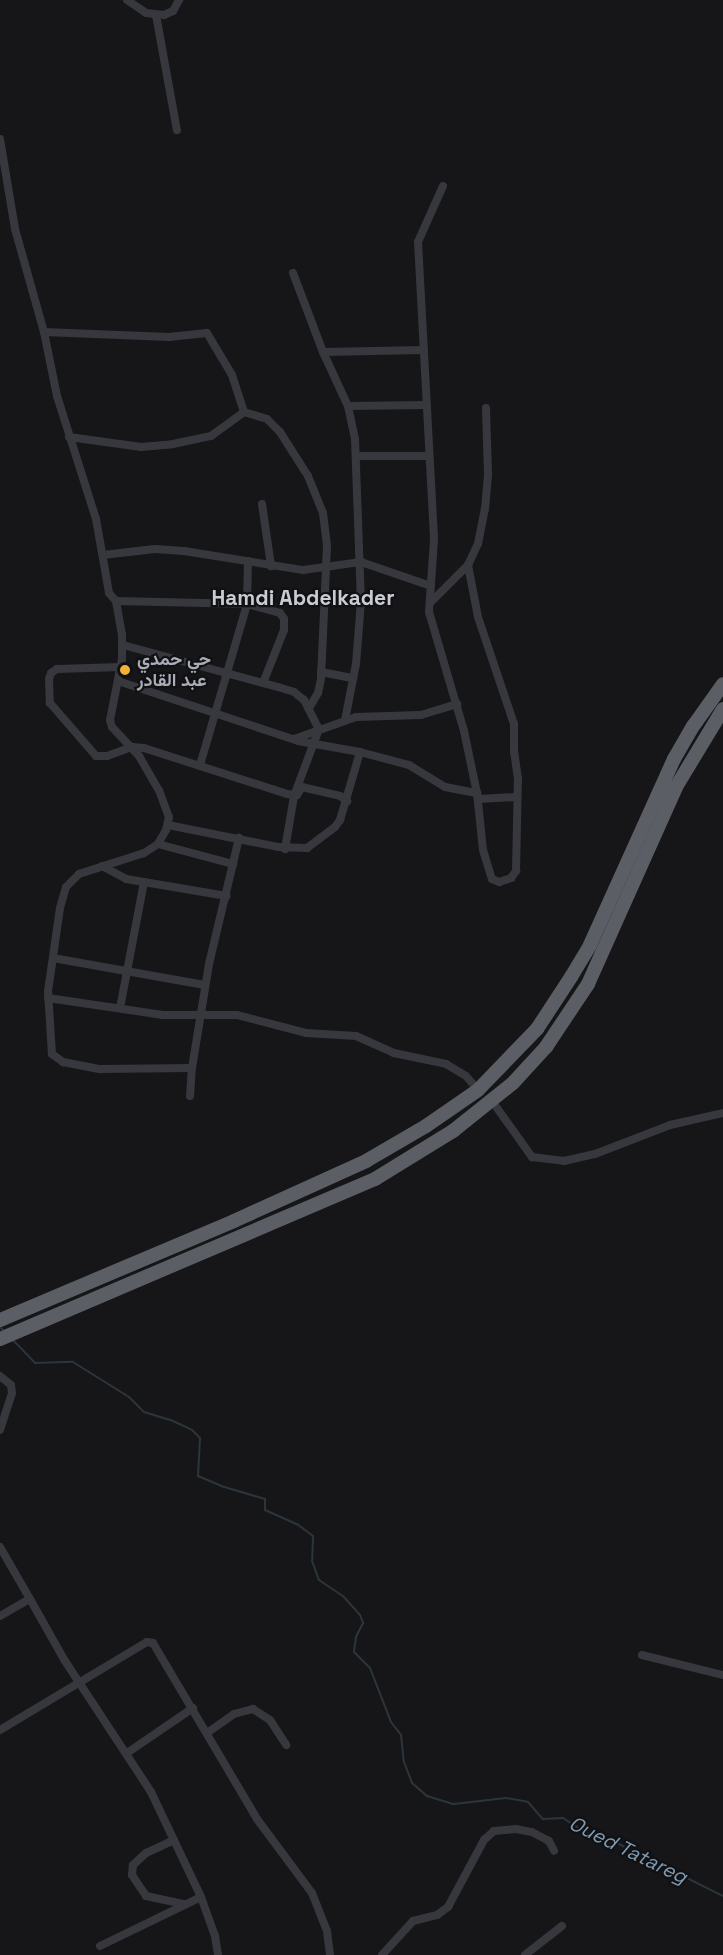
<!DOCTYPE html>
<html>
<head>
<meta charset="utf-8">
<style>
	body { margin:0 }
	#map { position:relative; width:723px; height:1955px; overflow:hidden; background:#161618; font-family:"Space Grotesk",Vazirmatn,sans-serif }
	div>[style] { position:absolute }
	.stream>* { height:2px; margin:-1px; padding:0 1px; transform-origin:1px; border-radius:1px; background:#2c353c }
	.minor>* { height:8px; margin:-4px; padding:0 4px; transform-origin:4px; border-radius:4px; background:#37383d }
	.trunk>* { height:14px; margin:-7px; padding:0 7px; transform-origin:7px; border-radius:7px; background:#5b5e65 }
	.dots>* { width:16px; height:16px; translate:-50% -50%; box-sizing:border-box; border:3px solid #111113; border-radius:50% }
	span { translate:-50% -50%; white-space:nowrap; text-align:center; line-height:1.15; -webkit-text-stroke:4.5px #111113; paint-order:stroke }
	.poi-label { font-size:18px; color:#a8adb8; font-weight:700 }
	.left { translate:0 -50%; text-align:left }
	.water-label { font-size:20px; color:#7f9bb3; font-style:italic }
	.quarter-label { font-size:21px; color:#c9ccd4; font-weight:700 }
</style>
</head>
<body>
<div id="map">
	<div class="stream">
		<i style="left:0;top:1327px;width:7px;rotate:45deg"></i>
		<i style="left:11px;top:1338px;width:35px;rotate:46deg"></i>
		<i style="left:35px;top:1363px;width:38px;rotate:-2deg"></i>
		<i style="left:73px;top:1362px;width:66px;rotate:32deg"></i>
		<i style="left:129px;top:1397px;width:21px;rotate:45deg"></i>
		<i style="left:144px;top:1412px;width:30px;rotate:17deg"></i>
		<i style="left:173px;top:1421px;width:21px;rotate:25deg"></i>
		<i style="left:192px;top:1430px;width:11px;rotate:45deg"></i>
		<i style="left:200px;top:1438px;width:38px;rotate:93deg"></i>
		<i style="left:198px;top:1476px;width:25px;rotate:23deg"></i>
		<i style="left:221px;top:1486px;width:46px;rotate:16.5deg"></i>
		<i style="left:265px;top:1499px;width:11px;rotate:90deg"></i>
		<i style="left:265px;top:1510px;width:35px;rotate:24deg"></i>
		<i style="left:297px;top:1524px;width:20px;rotate:37deg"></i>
		<i style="left:313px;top:1536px;width:25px;rotate:92deg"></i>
		<i style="left:312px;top:1561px;width:20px;rotate:70deg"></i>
		<i style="left:319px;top:1580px;width:29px;rotate:34deg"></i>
		<i style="left:343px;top:1596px;width:25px;rotate:48deg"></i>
		<i style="left:360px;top:1615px;width:9px;rotate:69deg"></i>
		<i style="left:363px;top:1623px;width:16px;rotate:117deg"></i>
		<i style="left:356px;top:1637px;width:15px;rotate:98deg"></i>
		<i style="left:354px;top:1652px;width:23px;rotate:45deg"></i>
		<i style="left:370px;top:1668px;width:58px;rotate:68.7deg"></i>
		<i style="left:391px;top:1722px;width:16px;rotate:52deg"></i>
		<i style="left:401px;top:1735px;width:27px;rotate:84deg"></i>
		<i style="left:404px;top:1762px;width:22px;rotate:69deg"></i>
		<i style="left:412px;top:1783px;width:20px;rotate:41deg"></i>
		<i style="left:427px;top:1796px;width:28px;rotate:17deg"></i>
		<i style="left:454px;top:1804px;width:52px;rotate:-6.6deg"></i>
		<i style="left:506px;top:1798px;width:22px;rotate:10deg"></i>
		<i style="left:528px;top:1802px;width:23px;rotate:49deg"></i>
		<i style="left:543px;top:1819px;width:20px;rotate:-3deg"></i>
		<i style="left:563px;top:1818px;width:27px;rotate:33deg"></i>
		<i style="left:586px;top:1833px;width:35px;rotate:18deg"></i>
		<i style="left:619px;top:1844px;width:116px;rotate:26.6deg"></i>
	</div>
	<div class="minor">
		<i style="left:127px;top:0;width:23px;rotate:34deg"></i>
		<i style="left:146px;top:13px;width:18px;rotate:6deg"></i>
		<i style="left:164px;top:15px;width:10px;rotate:-24deg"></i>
		<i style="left:173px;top:11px;width:13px;rotate:-61deg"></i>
		<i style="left:156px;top:15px;width:117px;rotate:79.7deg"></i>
		<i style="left:0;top:139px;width:91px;rotate:80.5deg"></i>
		<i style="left:15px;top:229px;width:107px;rotate:74.3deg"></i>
		<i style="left:44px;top:332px;width:65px;rotate:78.5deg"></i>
		<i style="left:57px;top:396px;width:129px;rotate:72.4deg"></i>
		<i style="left:96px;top:519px;width:75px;rotate:80deg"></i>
		<i style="left:109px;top:593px;width:11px;rotate:49deg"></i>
		<i style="left:116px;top:601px;width:35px;rotate:80deg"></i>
		<i style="left:122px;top:635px;width:24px;rotate:90deg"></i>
		<i style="left:122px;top:659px;width:62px;rotate:101.1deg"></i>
		<i style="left:110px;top:720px;width:7px;rotate:74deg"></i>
		<i style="left:112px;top:727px;width:40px;rotate:47deg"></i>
		<i style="left:139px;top:756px;width:39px;rotate:60deg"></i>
		<i style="left:159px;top:790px;width:29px;rotate:70deg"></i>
		<i style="left:169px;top:817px;width:13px;rotate:103deg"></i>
		<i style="left:166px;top:830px;width:16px;rotate:120deg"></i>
		<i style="left:158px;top:844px;width:17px;rotate:147deg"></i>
		<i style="left:144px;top:853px;width:68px;rotate:162.1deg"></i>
		<i style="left:79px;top:874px;width:18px;rotate:135deg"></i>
		<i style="left:66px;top:887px;width:22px;rotate:106deg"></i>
		<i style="left:60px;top:908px;width:84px;rotate:98.2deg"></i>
		<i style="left:48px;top:991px;width:63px;rotate:86.4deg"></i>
		<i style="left:52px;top:1054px;width:14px;rotate:36deg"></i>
		<i style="left:63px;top:1062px;width:38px;rotate:11deg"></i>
		<i style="left:100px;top:1069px;width:92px;rotate:-0.6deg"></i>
		<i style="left:443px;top:186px;width:61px;rotate:114.1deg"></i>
		<i style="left:418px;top:242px;width:298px;rotate:86.9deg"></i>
		<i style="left:434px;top:540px;width:72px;rotate:94deg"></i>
		<i style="left:429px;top:612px;width:124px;rotate:73.6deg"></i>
		<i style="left:464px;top:731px;width:63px;rotate:78.2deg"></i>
		<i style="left:477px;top:793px;width:57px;rotate:84deg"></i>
		<i style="left:483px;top:850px;width:30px;rotate:73deg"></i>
		<i style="left:492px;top:879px;width:8px;rotate:23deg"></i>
		<i style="left:499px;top:882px;width:13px;rotate:-18deg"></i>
		<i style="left:511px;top:878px;width:9px;rotate:-54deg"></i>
		<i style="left:516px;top:871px;width:92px;rotate:-88.8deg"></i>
		<i style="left:518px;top:779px;width:27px;rotate:-98deg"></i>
		<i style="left:514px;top:752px;width:28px;rotate:-90deg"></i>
		<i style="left:514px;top:724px;width:113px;rotate:-108.6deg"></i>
		<i style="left:478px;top:617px;width:53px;rotate:-100.9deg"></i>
		<i style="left:293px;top:273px;width:85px;rotate:69.2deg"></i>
		<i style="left:323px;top:352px;width:60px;rotate:65.2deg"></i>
		<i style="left:348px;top:406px;width:34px;rotate:78deg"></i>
		<i style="left:355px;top:439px;width:162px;rotate:87.9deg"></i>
		<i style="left:361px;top:601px;width:63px;rotate:94.5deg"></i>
		<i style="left:356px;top:664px;width:57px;rotate:101.1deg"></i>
		<i style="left:44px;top:332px;width:125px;rotate:2.3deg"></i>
		<i style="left:169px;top:337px;width:38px;rotate:-6deg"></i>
		<i style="left:207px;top:333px;width:49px;rotate:59.2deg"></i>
		<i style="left:232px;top:375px;width:39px;rotate:72deg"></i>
		<i style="left:244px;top:412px;width:24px;rotate:17deg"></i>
		<i style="left:267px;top:419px;width:18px;rotate:45deg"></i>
		<i style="left:280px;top:432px;width:52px;rotate:57.5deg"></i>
		<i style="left:308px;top:476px;width:40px;rotate:68deg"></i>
		<i style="left:323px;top:513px;width:33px;rotate:83deg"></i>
		<i style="left:327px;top:546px;width:133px;rotate:92.6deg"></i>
		<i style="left:321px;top:679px;width:14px;rotate:102deg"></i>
		<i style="left:318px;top:693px;width:17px;rotate:121deg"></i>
		<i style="left:323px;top:352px;width:101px;rotate:-1.1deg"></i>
		<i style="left:348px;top:406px;width:79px;rotate:-0.7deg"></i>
		<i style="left:69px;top:437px;width:73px;rotate:7.9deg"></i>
		<i style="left:141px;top:447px;width:32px;rotate:-5deg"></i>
		<i style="left:173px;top:444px;width:39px;rotate:-12deg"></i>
		<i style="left:211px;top:436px;width:41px;rotate:-36deg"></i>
		<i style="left:357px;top:456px;width:72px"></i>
		<i style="left:262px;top:504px;width:63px;rotate:81.7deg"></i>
		<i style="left:103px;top:555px;width:52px;rotate:-6.6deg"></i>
		<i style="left:155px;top:549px;width:29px;rotate:4deg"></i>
		<i style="left:184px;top:551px;width:121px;rotate:9.1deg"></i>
		<i style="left:303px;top:570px;width:59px;rotate:-7.9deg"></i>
		<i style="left:361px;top:562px;width:74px;rotate:18.9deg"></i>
		<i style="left:116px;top:601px;width:131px;rotate:1.3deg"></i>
		<i style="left:247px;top:604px;width:34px;rotate:15deg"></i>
		<i style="left:280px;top:613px;width:7px;rotate:56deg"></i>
		<i style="left:284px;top:619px;width:11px;rotate:90deg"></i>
		<i style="left:284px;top:630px;width:57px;rotate:111.6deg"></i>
		<i style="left:430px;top:603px;width:54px;rotate:-45deg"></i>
		<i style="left:468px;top:565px;width:23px;rotate:-65deg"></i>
		<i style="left:478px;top:544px;width:36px;rotate:-79deg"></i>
		<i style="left:485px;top:509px;width:36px;rotate:-85deg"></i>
		<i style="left:488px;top:473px;width:65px;rotate:-91.8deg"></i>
		<i style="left:123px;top:645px;width:161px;rotate:15.2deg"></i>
		<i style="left:278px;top:687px;width:17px;rotate:17deg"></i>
		<i style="left:294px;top:692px;width:13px;rotate:39deg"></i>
		<i style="left:304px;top:700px;width:33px;rotate:63deg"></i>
		<i style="left:319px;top:729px;width:72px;rotate:110.5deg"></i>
		<i style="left:294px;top:796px;width:54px;rotate:99.6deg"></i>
		<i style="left:121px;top:667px;width:64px;rotate:178.2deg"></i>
		<i style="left:57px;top:669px;width:7px;rotate:146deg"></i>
		<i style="left:51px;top:673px;width:6px;rotate:108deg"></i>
		<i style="left:49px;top:679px;width:24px;rotate:88deg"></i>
		<i style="left:50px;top:703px;width:70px;rotate:49deg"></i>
		<i style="left:96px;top:756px;width:11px"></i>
		<i style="left:107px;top:756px;width:27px;rotate:-20deg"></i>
		<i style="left:132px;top:747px;width:12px;rotate:5deg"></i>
		<i style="left:144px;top:748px;width:150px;rotate:17.8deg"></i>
		<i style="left:287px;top:794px;width:10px;rotate:6deg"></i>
		<i style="left:297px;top:795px;width:9px;rotate:-58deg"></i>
		<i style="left:302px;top:787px;width:39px;rotate:13deg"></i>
		<i style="left:340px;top:796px;width:9px;rotate:36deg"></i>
		<i style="left:321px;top:672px;width:33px;rotate:11deg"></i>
		<i style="left:118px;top:681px;width:190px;rotate:18.4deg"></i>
		<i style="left:298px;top:741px;width:63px;rotate:10.1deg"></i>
		<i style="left:360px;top:752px;width:51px;rotate:14.9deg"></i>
		<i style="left:409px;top:765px;width:42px;rotate:31.4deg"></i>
		<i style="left:445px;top:787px;width:33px;rotate:11deg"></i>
		<i style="left:294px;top:739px;width:66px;rotate:-19.5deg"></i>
		<i style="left:356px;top:717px;width:65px;rotate:-1.8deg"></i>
		<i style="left:421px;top:715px;width:38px;rotate:-17deg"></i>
		<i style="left:200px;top:765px;width:168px;rotate:-73.7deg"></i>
		<i style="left:247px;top:604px;width:43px;rotate:-88.7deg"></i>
		<i style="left:478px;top:799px;width:39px;rotate:-3deg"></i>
		<i style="left:168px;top:825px;width:112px;rotate:11.3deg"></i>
		<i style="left:278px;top:847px;width:29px;rotate:2deg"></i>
		<i style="left:307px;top:848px;width:35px;rotate:-37deg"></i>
		<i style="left:335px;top:827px;width:9px;rotate:-54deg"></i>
		<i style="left:340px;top:820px;width:71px;rotate:-73.6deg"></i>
		<i style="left:158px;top:844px;width:78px;rotate:14.9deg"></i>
		<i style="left:102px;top:866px;width:27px;rotate:28deg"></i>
		<i style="left:126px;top:879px;width:102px;rotate:9.6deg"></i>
		<i style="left:53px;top:958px;width:154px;rotate:10.1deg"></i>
		<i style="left:48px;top:998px;width:116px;rotate:8.4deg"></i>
		<i style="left:163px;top:1015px;width:74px"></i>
		<i style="left:237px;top:1015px;width:71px;rotate:14.6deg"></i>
		<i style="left:306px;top:1033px;width:50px;rotate:3.4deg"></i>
		<i style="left:356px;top:1036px;width:42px;rotate:24.1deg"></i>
		<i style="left:394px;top:1053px;width:53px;rotate:11.9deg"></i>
		<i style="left:446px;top:1064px;width:23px;rotate:31deg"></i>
		<i style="left:466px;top:1076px;width:18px;rotate:49deg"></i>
		<i style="left:120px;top:1008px;width:128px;rotate:-79.2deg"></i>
		<i style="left:190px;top:1096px;width:28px;rotate:-86deg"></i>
		<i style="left:192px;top:1068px;width:105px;rotate:-80.7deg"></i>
		<i style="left:209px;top:964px;width:130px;rotate:-76.6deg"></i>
		<i style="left:492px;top:1101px;width:69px;rotate:54.5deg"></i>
		<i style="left:532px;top:1157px;width:32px;rotate:7deg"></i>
		<i style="left:564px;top:1161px;width:32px;rotate:-13deg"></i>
		<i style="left:595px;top:1154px;width:80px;rotate:-21.1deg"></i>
		<i style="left:670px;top:1125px;width:54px;rotate:-12.8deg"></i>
		<i style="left:0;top:1376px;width:14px;rotate:39deg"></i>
		<i style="left:11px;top:1385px;width:8px;rotate:83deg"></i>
		<i style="left:12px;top:1393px;width:39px;rotate:108deg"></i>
		<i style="left:0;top:1547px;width:60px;rotate:60deg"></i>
		<i style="left:0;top:1616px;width:34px;rotate:-30deg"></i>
		<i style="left:30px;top:1599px;width:71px;rotate:60.6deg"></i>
		<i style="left:65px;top:1661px;width:157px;rotate:56.7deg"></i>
		<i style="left:151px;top:1792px;width:116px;rotate:64.5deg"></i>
		<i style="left:201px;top:1897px;width:41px;rotate:70.3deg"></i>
		<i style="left:215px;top:1936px;width:19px;rotate:81deg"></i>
		<i style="left:642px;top:1655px;width:83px;rotate:13.9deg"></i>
		<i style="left:0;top:1730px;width:171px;rotate:-30.9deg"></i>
		<i style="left:147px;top:1642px;width:6px;rotate:9deg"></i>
		<i style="left:153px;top:1643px;width:204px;rotate:59.4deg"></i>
		<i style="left:257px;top:1819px;width:92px;rotate:53.4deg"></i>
		<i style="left:312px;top:1893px;width:41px;rotate:68.5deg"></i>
		<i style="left:327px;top:1931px;width:24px;rotate:83deg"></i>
		<i style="left:207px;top:1733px;width:33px;rotate:-35deg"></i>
		<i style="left:234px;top:1714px;width:20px;rotate:-15deg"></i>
		<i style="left:253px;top:1709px;width:20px;rotate:33deg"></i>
		<i style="left:270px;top:1720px;width:30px;rotate:57deg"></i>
		<i style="left:127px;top:1753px;width:80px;rotate:-34.3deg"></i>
		<i style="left:174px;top:1840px;width:31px;rotate:155deg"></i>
		<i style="left:146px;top:1853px;width:18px;rotate:137deg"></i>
		<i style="left:133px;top:1865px;width:10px;rotate:96deg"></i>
		<i style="left:132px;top:1875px;width:25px;rotate:56deg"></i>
		<i style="left:146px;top:1896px;width:40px;rotate:12deg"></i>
		<i style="left:100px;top:1946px;width:112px;rotate:-25.9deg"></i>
		<i style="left:382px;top:1955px;width:46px;rotate:-47.6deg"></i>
		<i style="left:413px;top:1921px;width:25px;rotate:-14deg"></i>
		<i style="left:437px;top:1915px;width:14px;rotate:-36deg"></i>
		<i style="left:448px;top:1907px;width:76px;rotate:-61.8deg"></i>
		<i style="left:484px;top:1840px;width:13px;rotate:-42deg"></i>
		<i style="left:494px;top:1831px;width:22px;rotate:-5deg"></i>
		<i style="left:516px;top:1829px;width:16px;rotate:11deg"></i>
		<i style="left:532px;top:1832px;width:19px;rotate:28deg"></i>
		<i style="left:549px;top:1841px;width:11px;rotate:63deg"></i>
		<i style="left:525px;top:1955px;width:47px;rotate:-38.1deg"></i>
	</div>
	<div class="trunk">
		<i style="left:0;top:1320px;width:254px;rotate:-22.9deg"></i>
		<i style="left:234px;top:1221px;width:145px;rotate:-24.4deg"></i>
		<i style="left:366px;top:1161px;width:69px;rotate:-30.3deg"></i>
		<i style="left:426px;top:1126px;width:63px;rotate:-34.7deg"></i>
		<i style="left:478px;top:1090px;width:85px;rotate:-46deg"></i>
		<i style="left:537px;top:1029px;width:62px;rotate:-56.8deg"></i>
		<i style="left:571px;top:977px;width:37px;rotate:-59deg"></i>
		<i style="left:590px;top:945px;width:204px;rotate:-65.7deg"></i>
		<i style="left:674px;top:759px;width:39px;rotate:-60deg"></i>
		<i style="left:694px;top:725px;width:50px;rotate:-54.7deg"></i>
		<i style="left:0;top:1339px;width:408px;rotate:-23.1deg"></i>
		<i style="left:375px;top:1179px;width:92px;rotate:-31.6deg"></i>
		<i style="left:453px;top:1131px;width:77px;rotate:-38.7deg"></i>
		<i style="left:513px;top:1083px;width:49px;rotate:-47.5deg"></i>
		<i style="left:546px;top:1047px;width:76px;rotate:-56.3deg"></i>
		<i style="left:588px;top:984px;width:216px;rotate:-65.9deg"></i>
		<i style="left:676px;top:787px;width:91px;rotate:-58.9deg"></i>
	</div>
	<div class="dots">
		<i style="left:125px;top:670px;background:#f2b134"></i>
	</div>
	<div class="poi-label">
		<span class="left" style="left:137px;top:670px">حي حمدي<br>عبد القادر</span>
	</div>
	<div class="water-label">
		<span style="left:628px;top:1850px;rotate:26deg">Oued Tatareg</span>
	</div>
	<div class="quarter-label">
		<span style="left:303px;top:598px">Hamdi Abdelkader</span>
	</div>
</div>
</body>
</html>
